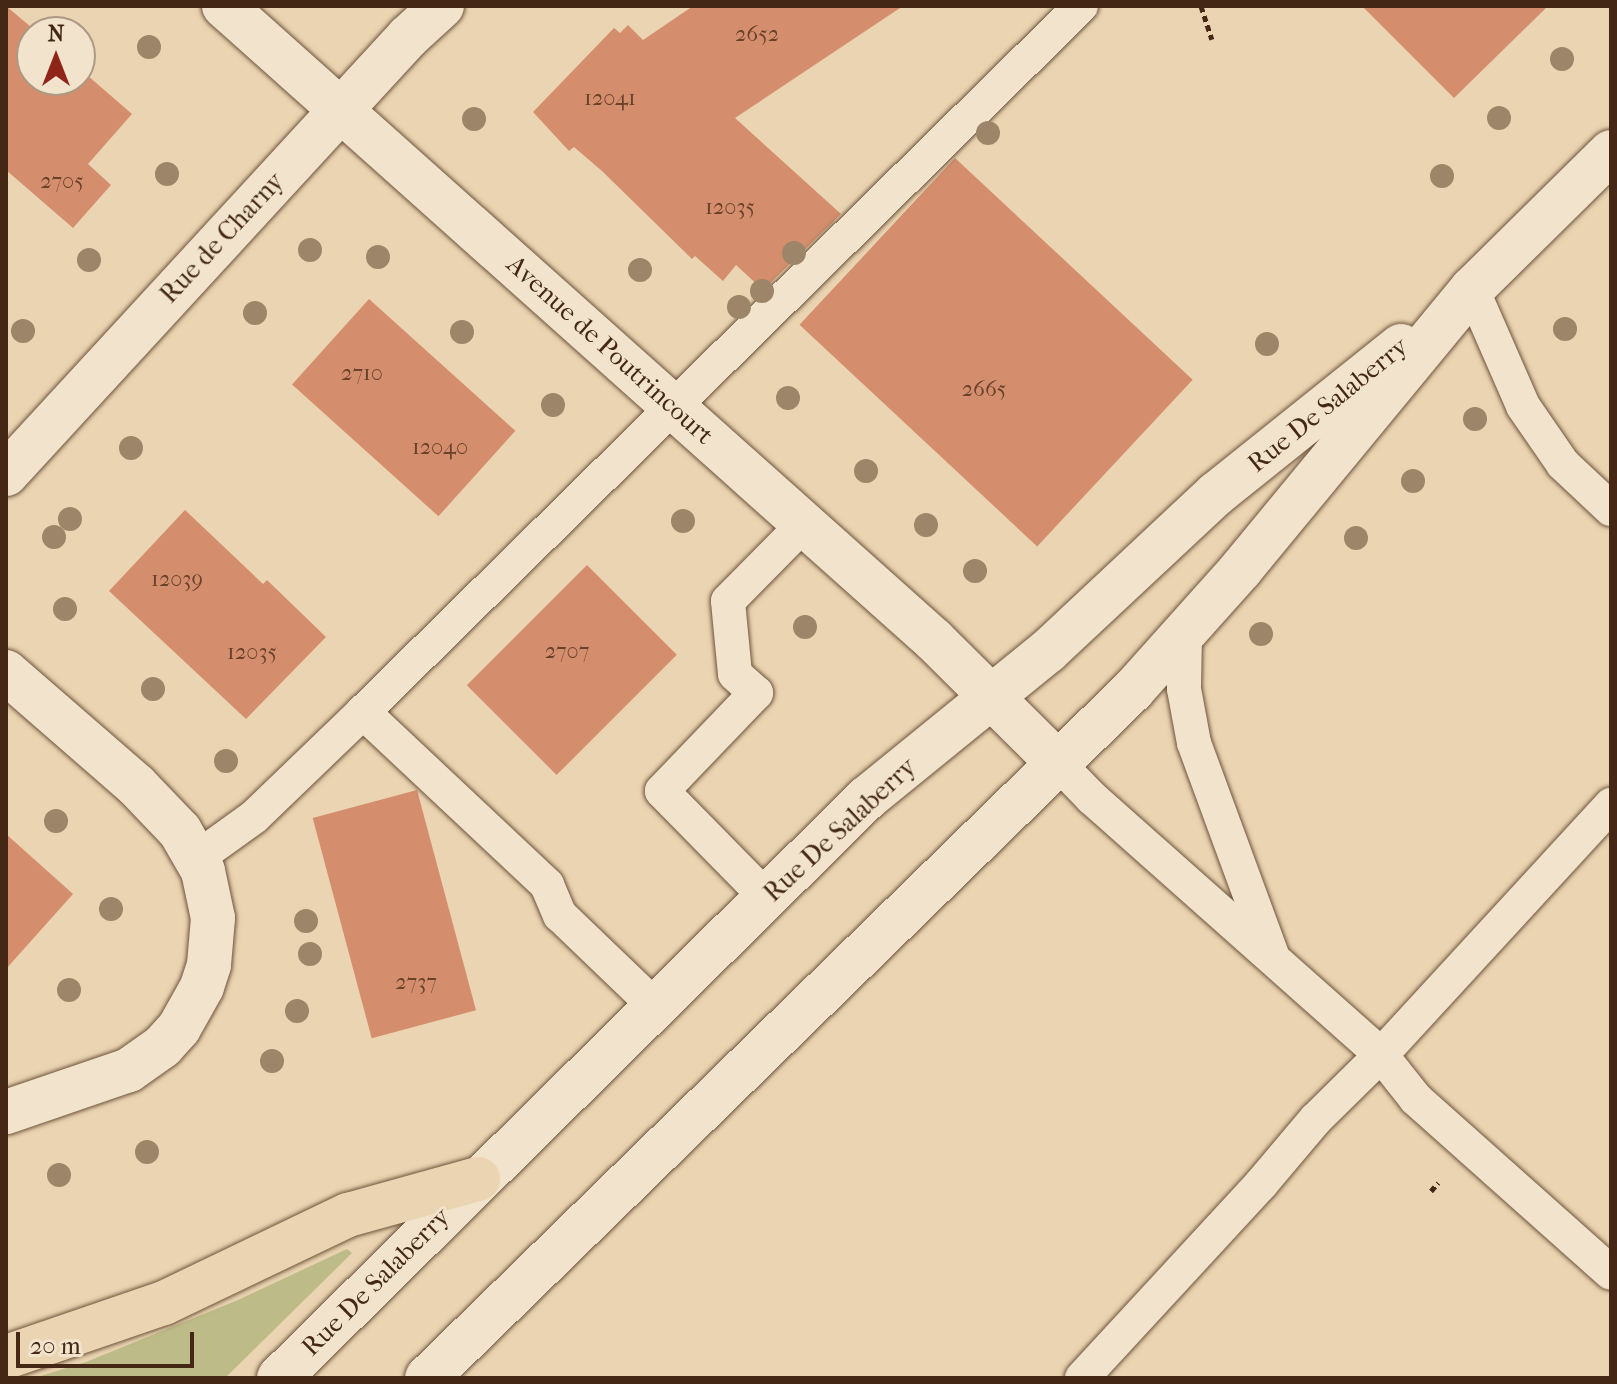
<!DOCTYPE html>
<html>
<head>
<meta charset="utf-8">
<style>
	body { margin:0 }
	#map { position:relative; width:1617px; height:1384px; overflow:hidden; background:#ead4b1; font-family:"IM FELL French Canon",serif }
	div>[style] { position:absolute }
	.green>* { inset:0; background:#bdbb87 }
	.building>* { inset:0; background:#d58e6d; transform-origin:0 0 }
	.path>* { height:5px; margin-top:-2.5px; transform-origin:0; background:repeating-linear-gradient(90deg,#442815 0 6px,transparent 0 10px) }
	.roads { filter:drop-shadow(0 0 2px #6e533c) drop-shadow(0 0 2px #6e533c) }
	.lane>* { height:34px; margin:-17px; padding:0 17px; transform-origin:17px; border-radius:17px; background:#f1e3cc }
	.street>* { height:44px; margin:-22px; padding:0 22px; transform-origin:22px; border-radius:22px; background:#f1e3cc }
	.secondary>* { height:44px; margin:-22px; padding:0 22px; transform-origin:22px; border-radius:22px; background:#f1e3cc }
	.highway>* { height:44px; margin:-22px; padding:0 22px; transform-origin:22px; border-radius:22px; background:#ead4b1 }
	.trees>* { width:24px; height:24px; margin:-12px; border-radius:50%; background:#9c8568 }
	span { translate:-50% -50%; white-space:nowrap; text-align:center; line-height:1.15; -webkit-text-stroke:6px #f1e3cc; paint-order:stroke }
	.number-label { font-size:22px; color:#68422b }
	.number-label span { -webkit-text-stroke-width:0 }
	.street-label { font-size:26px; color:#442815 }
	.frame { position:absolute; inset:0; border:8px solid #442815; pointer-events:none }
	.north { position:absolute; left:16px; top:16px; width:80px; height:80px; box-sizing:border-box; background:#f1e3cc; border:2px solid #ac9883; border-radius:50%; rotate:0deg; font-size:22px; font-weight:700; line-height:32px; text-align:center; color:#442815 }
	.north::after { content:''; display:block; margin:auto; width:28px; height:36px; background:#8f2418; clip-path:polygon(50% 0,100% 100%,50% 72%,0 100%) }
	.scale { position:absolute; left:16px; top:1332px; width:178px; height:36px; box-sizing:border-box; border:4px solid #442815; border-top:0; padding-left:10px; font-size:24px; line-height:28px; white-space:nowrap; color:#442815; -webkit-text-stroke:6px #f1e3cc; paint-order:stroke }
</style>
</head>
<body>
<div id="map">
	<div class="green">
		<i style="clip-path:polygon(347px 1249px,352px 1253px,225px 1378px,34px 1378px,86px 1362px,238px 1300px)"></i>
	</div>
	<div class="building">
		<i style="clip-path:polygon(6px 6px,37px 32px,32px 32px,32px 80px,80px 80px,80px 69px,132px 114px,88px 164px,111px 185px,73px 228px,6px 170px)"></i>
		<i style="clip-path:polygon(693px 6px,903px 6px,735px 118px,841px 214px,763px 290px,736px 265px,723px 281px,695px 256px,692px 259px,602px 171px,574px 147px,569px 151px,533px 112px,614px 28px,620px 33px,628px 25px,643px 40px)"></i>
		<i style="clip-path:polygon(1362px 6px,1548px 6px,1454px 98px)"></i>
		<i style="left:955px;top:158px;width:325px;height:228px;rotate:43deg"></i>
		<i style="left:369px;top:299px;width:197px;height:115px;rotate:42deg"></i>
		<i style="clip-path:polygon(185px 510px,263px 584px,267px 580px,326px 637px,246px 719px,109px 591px)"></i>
		<i style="left:587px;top:565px;width:127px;height:170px;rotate:45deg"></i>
		<i style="left:417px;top:790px;width:228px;height:108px;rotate:75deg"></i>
		<i style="clip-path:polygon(6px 834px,73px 894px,6px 969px)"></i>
	</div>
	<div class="path">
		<i style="left:1201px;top:6px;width:35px;rotate:72deg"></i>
		<i style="left:1431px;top:1191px;width:11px;rotate:-49deg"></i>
	</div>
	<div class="roads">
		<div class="lane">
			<i style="left:1472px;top:289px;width:128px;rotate:66.4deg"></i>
			<i style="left:1523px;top:406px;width:70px;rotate:55.4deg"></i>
			<i style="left:1563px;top:464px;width:66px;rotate:43.2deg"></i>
			<i style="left:1185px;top:635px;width:54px;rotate:91.1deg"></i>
			<i style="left:1184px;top:689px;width:55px;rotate:79.5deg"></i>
			<i style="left:1194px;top:743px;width:226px;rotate:69.8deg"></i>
			<i style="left:363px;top:712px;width:253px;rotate:43.2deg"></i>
			<i style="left:547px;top:885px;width:33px;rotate:67deg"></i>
			<i style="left:560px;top:915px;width:136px;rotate:43.8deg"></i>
			<i style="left:1057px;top:762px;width:50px;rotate:45.8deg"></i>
			<i style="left:1092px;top:798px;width:387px;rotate:41.6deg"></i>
			<i style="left:1381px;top:1055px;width:56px;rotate:51.5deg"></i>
			<i style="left:1416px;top:1099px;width:261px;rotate:41.7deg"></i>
			<i style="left:197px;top:858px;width:70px;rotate:-35.7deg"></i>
			<i style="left:254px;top:817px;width:151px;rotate:-43.9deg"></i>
			<i style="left:363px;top:712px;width:1007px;rotate:-44.52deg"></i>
			<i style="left:767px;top:898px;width:150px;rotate:-134.5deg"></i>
			<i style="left:662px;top:791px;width:136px;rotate:-46.2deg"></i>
			<i style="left:756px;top:693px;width:28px;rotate:-138deg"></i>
			<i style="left:735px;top:674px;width:73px;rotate:-95.5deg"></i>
			<i style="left:728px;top:601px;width:108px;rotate:-45.4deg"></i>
			<i style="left:1082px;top:1378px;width:264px;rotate:-47.3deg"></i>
			<i style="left:1261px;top:1184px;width:85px;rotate:-49.8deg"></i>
			<i style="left:1316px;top:1119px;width:91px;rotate:-44.6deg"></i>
			<i style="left:1381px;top:1055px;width:340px;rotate:-47.4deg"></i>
		</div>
		<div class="street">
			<i style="left:224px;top:6px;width:952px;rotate:41.76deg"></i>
			<i style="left:934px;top:640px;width:173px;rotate:44.8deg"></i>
			<i style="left:6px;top:474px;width:594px;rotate:-47.39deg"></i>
			<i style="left:408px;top:37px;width:46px;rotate:-42.4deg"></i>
			<i style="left:6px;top:672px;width:172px;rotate:41deg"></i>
			<i style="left:136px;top:785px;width:64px;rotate:46.3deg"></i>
			<i style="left:180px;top:831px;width:46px;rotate:60.1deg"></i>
			<i style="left:203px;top:871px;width:48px;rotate:78deg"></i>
			<i style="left:213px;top:918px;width:47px;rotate:94.9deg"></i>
			<i style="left:209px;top:965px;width:23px;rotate:108deg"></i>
			<i style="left:202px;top:987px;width:47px;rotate:119.3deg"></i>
			<i style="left:179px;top:1028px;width:24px;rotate:132deg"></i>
			<i style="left:163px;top:1046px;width:42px;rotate:144.8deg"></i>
			<i style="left:129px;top:1070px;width:130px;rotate:161.1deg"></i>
		</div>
		<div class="secondary">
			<i style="left:279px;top:1378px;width:826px;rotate:-44.61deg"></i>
			<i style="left:867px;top:798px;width:233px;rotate:-39.1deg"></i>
			<i style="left:1048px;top:651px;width:230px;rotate:-43.1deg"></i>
			<i style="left:1216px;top:494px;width:237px;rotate:-38.7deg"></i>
			<i style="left:427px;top:1378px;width:986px;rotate:-44.26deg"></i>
			<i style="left:1133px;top:690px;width:162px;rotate:-48.2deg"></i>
			<i style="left:1241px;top:569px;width:363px;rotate:-50.5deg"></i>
			<i style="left:1472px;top:289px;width:195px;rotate:-44.6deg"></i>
		</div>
		<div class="highway">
			<i style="left:6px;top:1357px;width:167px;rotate:-18.9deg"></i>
			<i style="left:164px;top:1303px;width:204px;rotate:-25.6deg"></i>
			<i style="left:348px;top:1215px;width:135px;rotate:-15.5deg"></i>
		</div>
	</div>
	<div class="trees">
		<i style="left:149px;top:47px"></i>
		<i style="left:1562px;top:59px"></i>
		<i style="left:1499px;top:118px"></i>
		<i style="left:474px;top:119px"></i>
		<i style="left:988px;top:133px"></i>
		<i style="left:167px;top:174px"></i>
		<i style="left:1442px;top:176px"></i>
		<i style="left:310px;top:250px"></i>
		<i style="left:794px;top:253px"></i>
		<i style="left:378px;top:257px"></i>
		<i style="left:89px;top:260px"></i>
		<i style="left:640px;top:270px"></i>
		<i style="left:762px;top:291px"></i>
		<i style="left:739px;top:307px"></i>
		<i style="left:255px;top:313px"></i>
		<i style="left:1565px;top:329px"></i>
		<i style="left:23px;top:331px"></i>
		<i style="left:462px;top:332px"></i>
		<i style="left:1267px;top:344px"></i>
		<i style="left:788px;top:398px"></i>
		<i style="left:553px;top:405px"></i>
		<i style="left:1475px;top:419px"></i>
		<i style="left:131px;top:448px"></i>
		<i style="left:866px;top:471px"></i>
		<i style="left:1413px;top:481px"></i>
		<i style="left:70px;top:519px"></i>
		<i style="left:683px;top:521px"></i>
		<i style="left:926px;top:525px"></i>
		<i style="left:54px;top:537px"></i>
		<i style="left:1356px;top:538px"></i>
		<i style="left:975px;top:571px"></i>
		<i style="left:65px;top:609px"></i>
		<i style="left:805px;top:627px"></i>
		<i style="left:1261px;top:634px"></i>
		<i style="left:153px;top:689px"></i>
		<i style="left:226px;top:761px"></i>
		<i style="left:56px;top:821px"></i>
		<i style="left:111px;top:909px"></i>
		<i style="left:306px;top:921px"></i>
		<i style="left:310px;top:954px"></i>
		<i style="left:69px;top:990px"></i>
		<i style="left:297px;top:1011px"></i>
		<i style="left:272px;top:1061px"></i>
		<i style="left:147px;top:1152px"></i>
		<i style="left:59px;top:1175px"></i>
	</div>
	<div class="number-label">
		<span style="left:757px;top:35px">2652</span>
		<span style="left:610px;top:99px">12041</span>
		<span style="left:62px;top:182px">2705</span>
		<span style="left:730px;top:208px">12035</span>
		<span style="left:362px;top:374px">2710</span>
		<span style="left:984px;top:390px">2665</span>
		<span style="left:440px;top:448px">12040</span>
		<span style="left:177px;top:580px">12039</span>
		<span style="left:567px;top:652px">2707</span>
		<span style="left:252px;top:653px">12035</span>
		<span style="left:416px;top:983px">2737</span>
	</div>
	<div class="street-label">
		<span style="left:222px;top:238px;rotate:-47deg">Rue de Charny</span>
		<span style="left:610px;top:350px;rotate:42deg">Avenue de Poutrincourt</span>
		<span style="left:1328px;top:405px;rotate:-39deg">Rue De Salaberry</span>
		<span style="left:840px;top:830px;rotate:-43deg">Rue De Salaberry</span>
		<span style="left:376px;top:1282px;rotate:-45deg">Rue De Salaberry</span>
	</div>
	<div class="frame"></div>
	<div class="north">N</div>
	<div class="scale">20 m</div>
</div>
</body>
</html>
